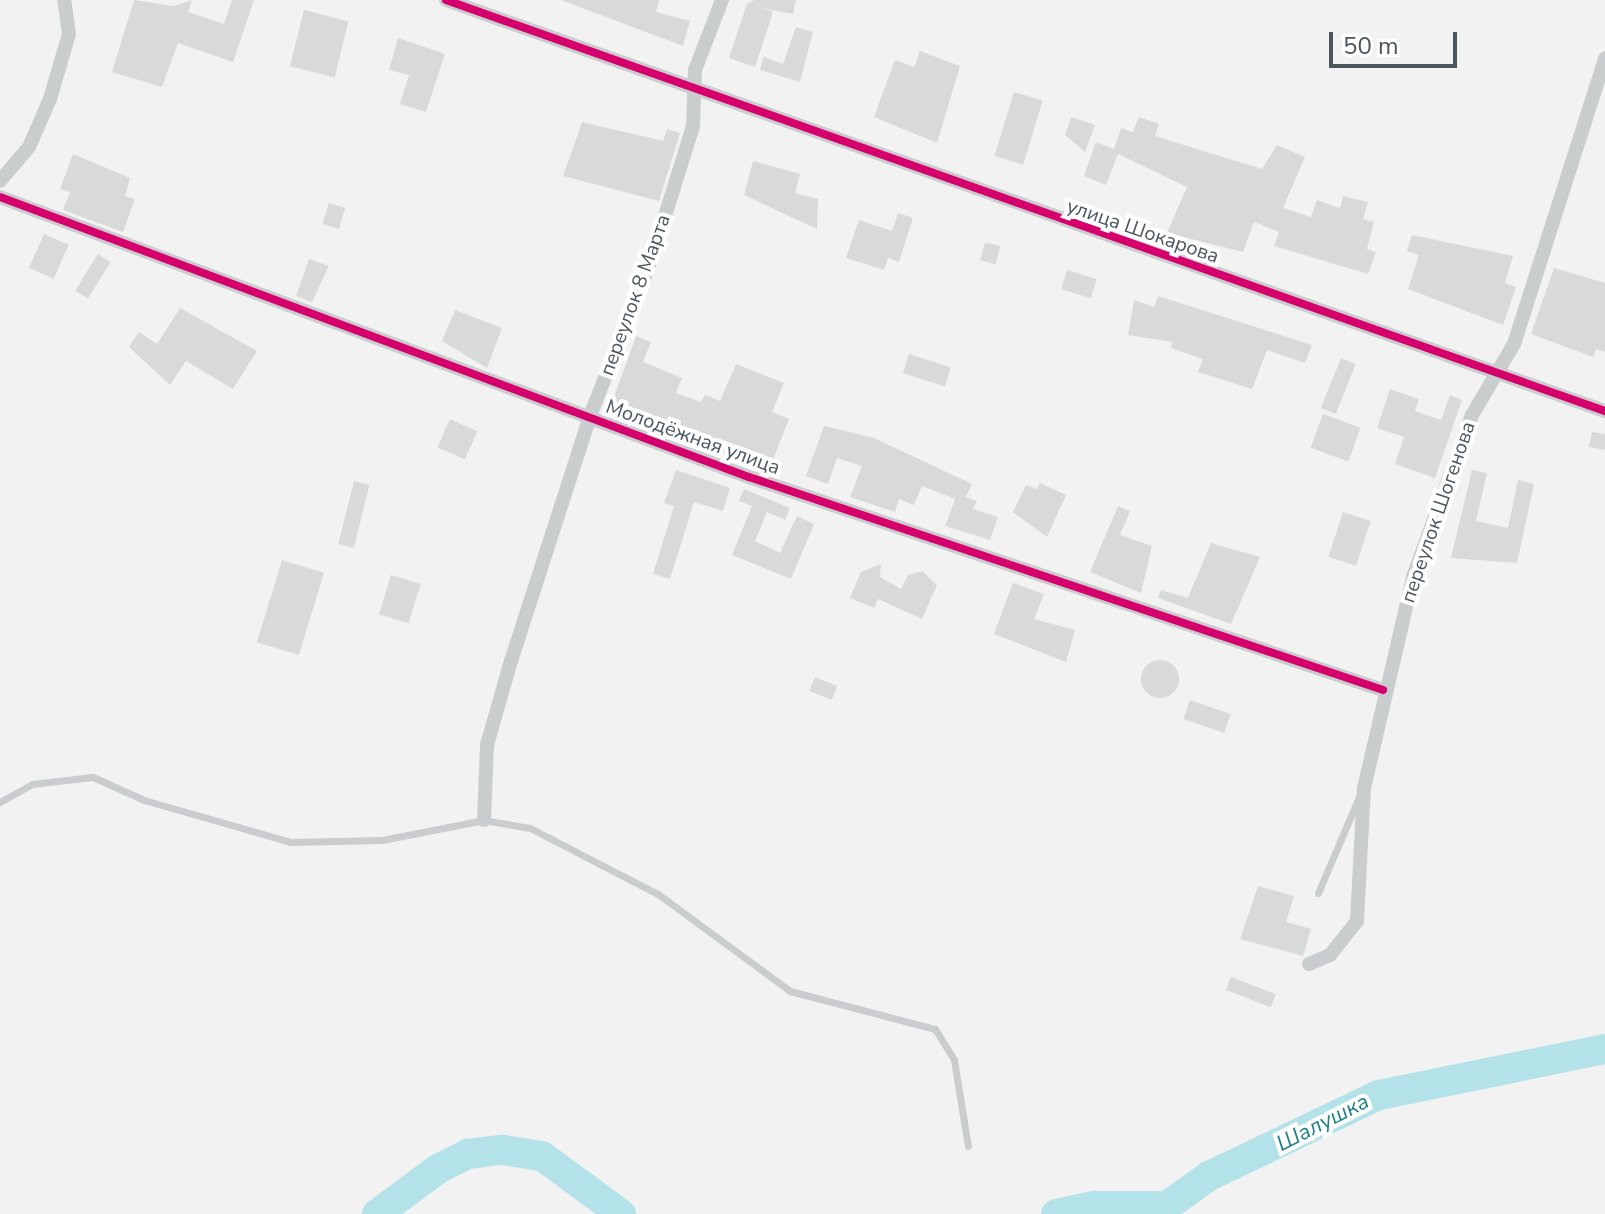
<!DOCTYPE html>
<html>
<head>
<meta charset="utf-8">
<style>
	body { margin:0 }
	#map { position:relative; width:1605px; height:1214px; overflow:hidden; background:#f2f2f2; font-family:"Nunito Sans",sans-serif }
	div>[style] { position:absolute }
	.river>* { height:30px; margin:-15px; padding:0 15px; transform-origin:15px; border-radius:15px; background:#b3e2e8 }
	.building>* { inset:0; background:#d8dada; transform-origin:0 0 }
	.round { border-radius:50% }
	.service>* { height:7px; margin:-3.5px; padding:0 3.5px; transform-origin:3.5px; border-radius:3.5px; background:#cacdce }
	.minor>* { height:14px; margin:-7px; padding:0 7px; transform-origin:7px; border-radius:7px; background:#cacdce }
	.cycleway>* { height:8px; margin:-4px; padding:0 4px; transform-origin:4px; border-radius:4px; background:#d6006c }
	span { translate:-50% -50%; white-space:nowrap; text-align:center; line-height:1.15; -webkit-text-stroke:8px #fff; paint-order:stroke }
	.street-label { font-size:20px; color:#4b565d }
	.water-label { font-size:22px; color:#1b7e88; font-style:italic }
	.scale { position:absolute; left:1329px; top:32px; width:128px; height:36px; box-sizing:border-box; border:4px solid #4b565d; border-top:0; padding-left:10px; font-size:24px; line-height:28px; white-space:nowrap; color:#4b565d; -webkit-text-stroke:6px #fff; paint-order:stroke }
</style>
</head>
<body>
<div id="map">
	<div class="river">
		<i style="left:377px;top:1214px;width:76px;rotate:-36.4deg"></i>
		<i style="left:438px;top:1169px;width:34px;rotate:-27deg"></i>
		<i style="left:468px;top:1154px;width:35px;rotate:-7deg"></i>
		<i style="left:503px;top:1150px;width:39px;rotate:9deg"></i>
		<i style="left:542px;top:1156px;width:98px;rotate:36.3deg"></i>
		<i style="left:1056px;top:1214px;width:40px;rotate:-12deg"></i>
		<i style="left:1095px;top:1206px;width:72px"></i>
		<i style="left:1167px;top:1206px;width:52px;rotate:-35.5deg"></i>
		<i style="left:1209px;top:1176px;width:188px;rotate:-25.5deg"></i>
		<i style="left:1379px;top:1095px;width:231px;rotate:-11.5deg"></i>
	</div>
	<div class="building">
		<i style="clip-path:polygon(134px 0,174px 6px,192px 0,188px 12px,224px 24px,232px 0,254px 0,233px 62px,178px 43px,162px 87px,112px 72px)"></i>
		<i style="clip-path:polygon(561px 0,659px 0,656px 12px,690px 21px,683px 46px)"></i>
		<i style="clip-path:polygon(754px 0,796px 0,793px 14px,761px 8px,773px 12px,755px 67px,729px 58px,747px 4px)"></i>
		<i style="left:304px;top:10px;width:46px;height:58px;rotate:14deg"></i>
		<i style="clip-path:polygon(796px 27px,813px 32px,800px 82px,760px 70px,763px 57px,783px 64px)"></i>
		<i style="clip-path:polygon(398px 38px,445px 54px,426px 112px,400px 104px,409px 75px,389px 70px)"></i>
		<i style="clip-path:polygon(920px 51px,960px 66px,937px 143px,874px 117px,895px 60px,914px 67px)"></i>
		<i style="left:1014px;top:92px;width:30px;height:67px;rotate:17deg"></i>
		<i style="clip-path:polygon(1071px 117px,1095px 125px,1085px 152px,1065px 135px)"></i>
		<i style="clip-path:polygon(1139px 117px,1159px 124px,1155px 136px,1262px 169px,1277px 145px,1305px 157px,1283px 208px,1311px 217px,1317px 200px,1340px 208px,1343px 196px,1368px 202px,1363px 219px,1374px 222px,1367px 249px,1376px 252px,1368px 274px,1274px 246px,1279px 232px,1254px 222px,1243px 252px,1167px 233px,1187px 187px,1118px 154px,1106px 185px,1084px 176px,1096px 142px,1114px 149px,1121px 128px,1133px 132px)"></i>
		<i style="clip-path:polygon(582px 122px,663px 141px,667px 129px,680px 133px,659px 201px,563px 176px)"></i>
		<i style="clip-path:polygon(73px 154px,130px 178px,125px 196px,135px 199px,123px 232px,63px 210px,70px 192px,60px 189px)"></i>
		<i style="clip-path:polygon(753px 161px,800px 174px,795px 193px,818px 199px,817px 229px,744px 195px)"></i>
		<i style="left:329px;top:203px;width:17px;height:22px;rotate:17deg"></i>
		<i style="clip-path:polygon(898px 213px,913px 218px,899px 262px,888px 258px,884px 270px,846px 258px,859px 220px,892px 231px)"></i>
		<i style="left:44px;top:234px;width:27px;height:37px;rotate:24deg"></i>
		<i style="clip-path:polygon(1412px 235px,1513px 256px,1505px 283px,1516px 287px,1503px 325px,1408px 289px,1419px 255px,1407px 251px)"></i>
		<i style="left:985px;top:242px;width:16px;height:19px;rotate:15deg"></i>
		<i style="left:98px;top:254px;width:15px;height:43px;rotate:32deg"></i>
		<i style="clip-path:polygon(309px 259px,329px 266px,312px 302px,296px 296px)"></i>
		<i style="clip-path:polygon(1554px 268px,1605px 283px,1605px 352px,1596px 349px,1593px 357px,1531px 334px)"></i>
		<i style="left:1067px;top:270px;width:31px;height:20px;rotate:17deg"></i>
		<i style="clip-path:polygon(1158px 296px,1312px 345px,1305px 363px,1267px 350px,1252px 389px,1198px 372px,1203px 359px,1171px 348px,1172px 342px,1128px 335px,1134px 300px,1154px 307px)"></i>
		<i style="clip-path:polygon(180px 308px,257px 351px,233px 389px,186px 361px,170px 385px,129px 347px,139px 332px,157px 344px)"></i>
		<i style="clip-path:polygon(455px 310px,502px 328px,487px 368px,442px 341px)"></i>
		<i style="clip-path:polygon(636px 336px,651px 342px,643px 362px,682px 378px,676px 393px,701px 402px,705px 395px,720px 401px,736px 364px,784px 383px,772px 412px,789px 419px,769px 470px,610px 408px)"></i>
		<i style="left:909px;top:354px;width:44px;height:20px;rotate:18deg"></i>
		<i style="left:1341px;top:358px;width:16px;height:54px;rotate:22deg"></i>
		<i style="clip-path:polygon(1390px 389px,1419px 399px,1415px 411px,1441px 420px,1450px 395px,1462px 400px,1435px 478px,1395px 464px,1404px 437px,1377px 428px)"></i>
		<i style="left:1323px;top:414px;width:40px;height:36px;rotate:20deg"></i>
		<i style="left:450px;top:419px;width:30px;height:31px;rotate:24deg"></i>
		<i style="clip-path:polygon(824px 426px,874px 438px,972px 484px,966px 497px,977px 501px,973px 509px,998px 517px,990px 540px,945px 526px,955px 499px,922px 486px,914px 505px,899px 499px,895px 512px,850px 497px,862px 466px,837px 458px,828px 484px,806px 476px)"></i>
		<i style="clip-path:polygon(1592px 432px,1605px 434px,1605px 450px,1589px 447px)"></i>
		<i style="clip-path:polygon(676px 470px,730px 488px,723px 511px,694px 502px,670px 579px,653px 574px,674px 506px,664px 503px)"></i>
		<i style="clip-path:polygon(1472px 470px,1487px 473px,1476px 521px,1508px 528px,1518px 480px,1534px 484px,1517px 563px,1451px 558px)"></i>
		<i style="left:354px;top:481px;width:16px;height:65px;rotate:14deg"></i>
		<i style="clip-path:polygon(1040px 483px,1066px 495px,1047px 537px,1013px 512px,1026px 485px,1037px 489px)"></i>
		<i style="clip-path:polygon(744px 489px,790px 508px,785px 520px,767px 512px,755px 541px,780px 553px,797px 516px,814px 524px,791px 579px,732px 555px,752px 506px,739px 501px)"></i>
		<i style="clip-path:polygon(1118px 506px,1130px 511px,1120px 535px,1152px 546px,1141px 593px,1090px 572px)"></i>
		<i style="left:1343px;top:512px;width:29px;height:47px;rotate:18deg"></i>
		<i style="clip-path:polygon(1211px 543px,1260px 557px,1231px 624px,1158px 598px,1161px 590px,1188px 598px)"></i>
		<i style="left:282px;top:560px;width:44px;height:86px;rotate:17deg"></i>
		<i style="clip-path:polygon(881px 564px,880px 577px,901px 589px,908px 575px,922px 571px,937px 585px,922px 619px,878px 599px,874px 608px,850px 598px,861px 572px)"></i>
		<i style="left:391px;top:575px;width:31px;height:41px;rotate:17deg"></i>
		<i style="clip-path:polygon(1013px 583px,1044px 594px,1034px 619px,1075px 630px,1066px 662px,994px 634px)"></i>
		<i class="round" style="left:1141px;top:660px;width:38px;height:38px"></i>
		<i style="left:815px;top:677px;width:24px;height:15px;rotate:22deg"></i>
		<i style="left:1190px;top:700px;width:43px;height:20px;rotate:19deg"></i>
		<i style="clip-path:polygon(1258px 886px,1294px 896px,1286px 922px,1311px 929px,1303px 956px,1240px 939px)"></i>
		<i style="left:1231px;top:977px;width:48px;height:14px;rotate:21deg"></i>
	</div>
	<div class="service">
		<i style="left:0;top:802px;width:37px;rotate:-29deg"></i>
		<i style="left:32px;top:784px;width:61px;rotate:-6.5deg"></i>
		<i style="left:93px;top:777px;width:56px;rotate:24.3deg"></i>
		<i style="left:144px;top:800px;width:152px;rotate:16deg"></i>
		<i style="left:290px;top:842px;width:92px;rotate:-1.2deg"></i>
		<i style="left:382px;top:840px;width:104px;rotate:-11.1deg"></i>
		<i style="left:484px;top:820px;width:47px;rotate:9.9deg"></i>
		<i style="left:530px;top:828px;width:144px;rotate:27.3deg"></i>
		<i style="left:658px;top:894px;width:164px;rotate:36.3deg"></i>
		<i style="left:790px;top:991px;width:150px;rotate:14.7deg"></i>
		<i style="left:935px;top:1029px;width:36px;rotate:58deg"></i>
		<i style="left:954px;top:1060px;width:87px;rotate:80.8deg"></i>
		<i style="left:1318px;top:893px;width:110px;rotate:-66.9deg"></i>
	</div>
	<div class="minor">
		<i style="left:446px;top:0;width:1230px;rotate:19.53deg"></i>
		<i style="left:0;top:181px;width:45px;rotate:-49.5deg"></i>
		<i style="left:29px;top:147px;width:52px;rotate:-66.4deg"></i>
		<i style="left:50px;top:99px;width:68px;rotate:-73.7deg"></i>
		<i style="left:69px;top:34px;width:34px;rotate:-98deg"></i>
		<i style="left:0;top:197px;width:800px;rotate:20.5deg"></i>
		<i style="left:749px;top:477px;width:669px;rotate:18.57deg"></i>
		<i style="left:484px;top:820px;width:75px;rotate:-87.7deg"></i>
		<i style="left:487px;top:745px;width:87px;rotate:-74.1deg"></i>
		<i style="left:511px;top:661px;width:257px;rotate:-72.1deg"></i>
		<i style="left:590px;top:416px;width:167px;rotate:-68.5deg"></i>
		<i style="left:651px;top:261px;width:141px;rotate:-72.7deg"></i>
		<i style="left:693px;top:126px;width:56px;rotate:-88deg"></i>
		<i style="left:695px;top:70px;width:75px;rotate:-68.9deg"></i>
		<i style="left:1309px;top:964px;width:23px;rotate:-23deg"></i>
		<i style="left:1330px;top:955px;width:43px;rotate:-51.5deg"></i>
		<i style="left:1357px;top:921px;width:133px;rotate:-87deg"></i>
		<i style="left:1364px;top:788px;width:217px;rotate:-76.9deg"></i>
		<i style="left:1413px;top:577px;width:172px;rotate:-70deg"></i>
		<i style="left:1472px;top:415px;width:82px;rotate:-59.4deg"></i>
		<i style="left:1514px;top:344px;width:300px;rotate:-72.3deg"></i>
	</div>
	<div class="cycleway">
		<i style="left:446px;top:0;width:1230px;rotate:19.53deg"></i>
		<i style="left:0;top:197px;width:800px;rotate:20.5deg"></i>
		<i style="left:749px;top:477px;width:669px;rotate:18.57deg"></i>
	</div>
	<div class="street-label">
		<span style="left:1143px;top:231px;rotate:19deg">улица Шокарова</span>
		<span style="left:635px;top:295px;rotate:-70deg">переулок 8 Марта</span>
		<span style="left:693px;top:437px;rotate:20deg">Молодёжная улица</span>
		<span style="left:1438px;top:512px;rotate:-71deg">переулок Шогенова</span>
	</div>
	<div class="water-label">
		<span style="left:1323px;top:1123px;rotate:-27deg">Шалушка</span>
	</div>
	<div class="scale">50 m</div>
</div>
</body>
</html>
